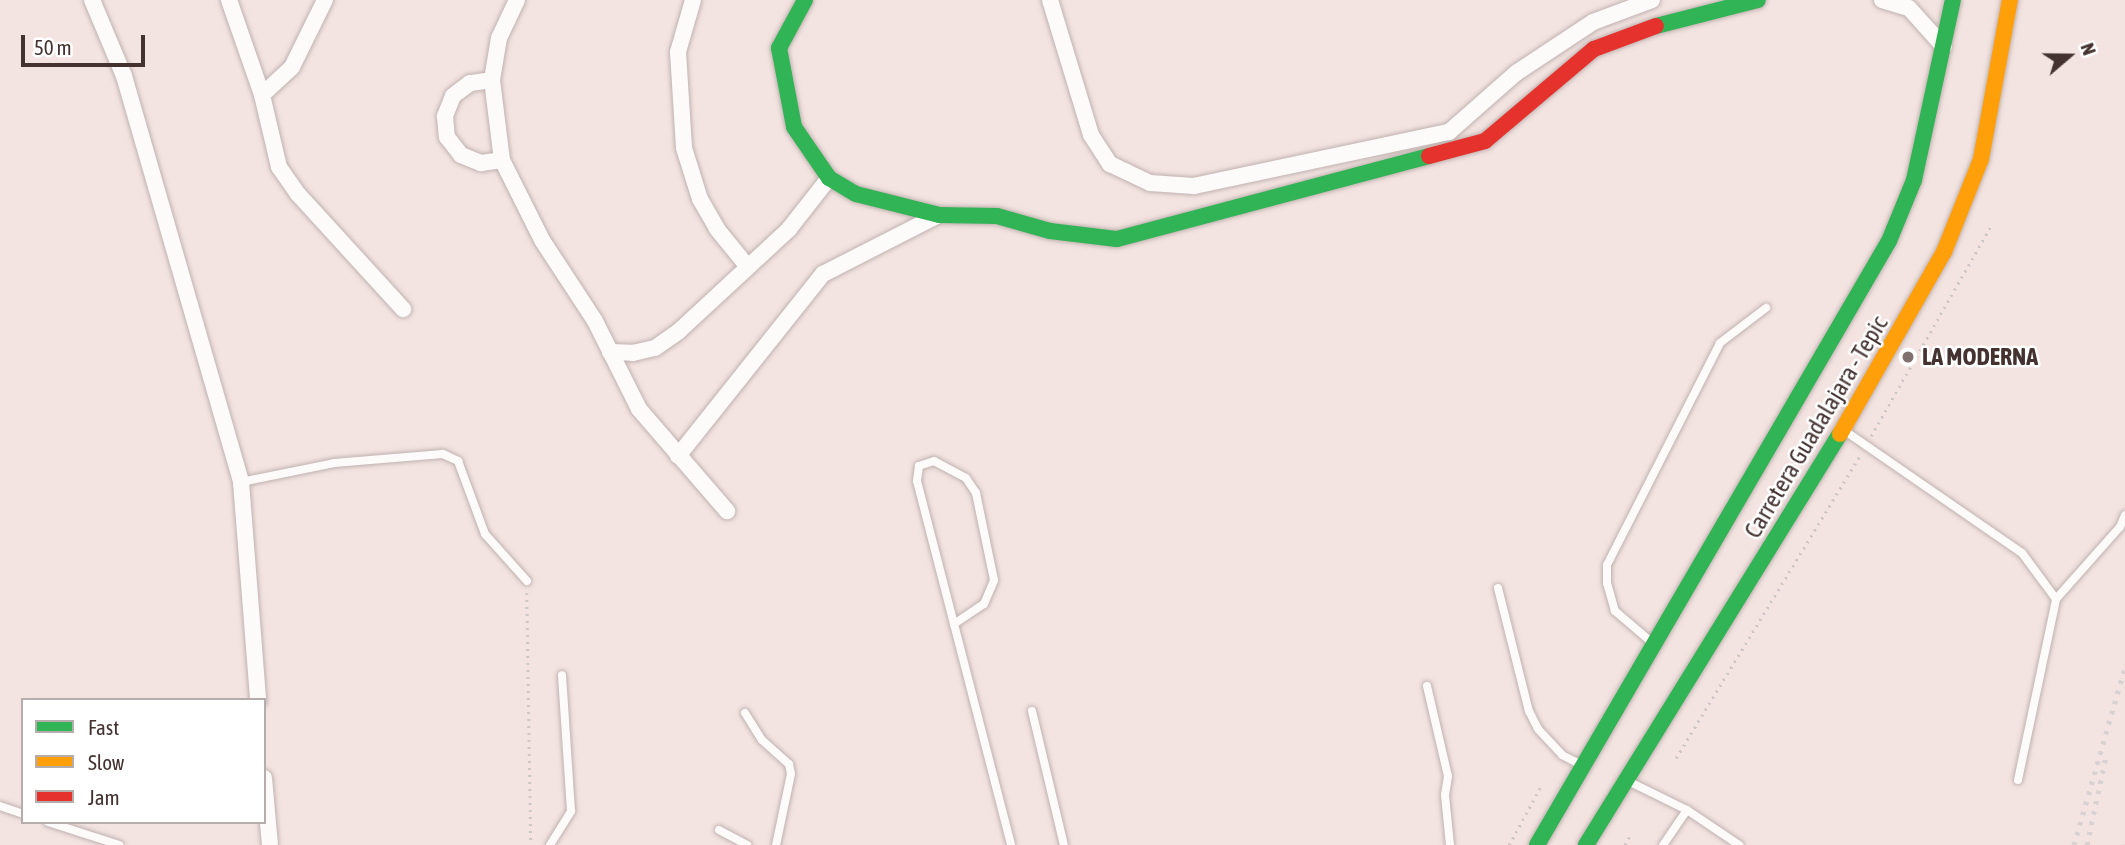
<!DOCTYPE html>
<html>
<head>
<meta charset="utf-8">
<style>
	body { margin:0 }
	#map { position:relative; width:2125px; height:845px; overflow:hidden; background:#f3e4e1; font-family:"Asap Condensed",sans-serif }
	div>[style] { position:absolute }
	.path>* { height:2.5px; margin-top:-1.25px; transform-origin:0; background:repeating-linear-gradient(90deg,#ccc6c6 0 2px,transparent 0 7px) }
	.roads { filter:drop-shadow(0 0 2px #c0b2b0) drop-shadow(0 0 2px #c0b2b0) }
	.lane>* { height:8px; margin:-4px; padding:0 4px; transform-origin:4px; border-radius:4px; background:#fdfbfa }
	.street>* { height:16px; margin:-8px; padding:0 8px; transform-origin:8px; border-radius:8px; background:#fdfbfa }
	.fast>* { height:16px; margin:-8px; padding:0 8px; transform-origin:8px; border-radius:8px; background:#30b455 }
	.slow>* { height:16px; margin:-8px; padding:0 8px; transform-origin:8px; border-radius:8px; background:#ff9f0a }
	.jam>* { height:16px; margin:-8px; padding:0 8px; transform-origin:8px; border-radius:8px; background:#e5322d }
	.rail>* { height:5px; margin-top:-2.5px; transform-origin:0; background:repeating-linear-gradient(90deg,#d8d3d2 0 3.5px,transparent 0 10.5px) }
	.dots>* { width:19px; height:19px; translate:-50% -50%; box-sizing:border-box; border:4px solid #fff; border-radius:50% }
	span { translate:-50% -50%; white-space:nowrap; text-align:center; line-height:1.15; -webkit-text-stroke:5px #fff; paint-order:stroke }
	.poi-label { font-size:24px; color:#433230; font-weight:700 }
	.left { translate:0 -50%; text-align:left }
	.street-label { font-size:24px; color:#433230 }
	.legend { position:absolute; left:21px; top:698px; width:245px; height:126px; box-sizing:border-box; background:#fff; border:2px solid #b4adac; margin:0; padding:9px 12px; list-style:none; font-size:21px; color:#433230 }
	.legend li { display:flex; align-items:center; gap:14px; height:35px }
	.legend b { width:35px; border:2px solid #b4adac }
	.north { position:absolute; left:2034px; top:21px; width:70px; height:70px; -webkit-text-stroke:5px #fff; paint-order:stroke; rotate:70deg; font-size:19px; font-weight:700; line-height:28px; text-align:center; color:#433230 }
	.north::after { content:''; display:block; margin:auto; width:24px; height:32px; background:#433230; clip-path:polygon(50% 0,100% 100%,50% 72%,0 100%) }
	.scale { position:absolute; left:21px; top:35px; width:124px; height:32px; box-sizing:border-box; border:4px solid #433230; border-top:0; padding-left:9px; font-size:21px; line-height:24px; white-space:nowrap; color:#433230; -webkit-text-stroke:5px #fff; paint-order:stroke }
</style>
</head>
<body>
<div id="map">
	<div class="path">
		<i style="left:1871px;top:436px;width:242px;rotate:-60.3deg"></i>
		<i style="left:527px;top:593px;width:252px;rotate:89.1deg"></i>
		<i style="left:1676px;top:758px;width:356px;rotate:-58.7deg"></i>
		<i style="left:1509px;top:845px;width:67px;rotate:-61.5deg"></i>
		<i style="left:1625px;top:845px;width:9px;rotate:-63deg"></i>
	</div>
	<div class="roads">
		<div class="lane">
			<i style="left:1848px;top:433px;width:211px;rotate:34.6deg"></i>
			<i style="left:2022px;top:553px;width:57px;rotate:53.5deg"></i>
			<i style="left:241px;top:482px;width:95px;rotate:-11.5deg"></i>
			<i style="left:334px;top:463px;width:109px;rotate:-4.7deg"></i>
			<i style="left:443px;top:454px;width:17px;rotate:25deg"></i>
			<i style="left:458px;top:461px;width:78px;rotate:69.7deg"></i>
			<i style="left:485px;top:534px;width:63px;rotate:48.2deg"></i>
			<i style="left:1498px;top:588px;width:127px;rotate:75.9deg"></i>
			<i style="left:1529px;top:711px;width:20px;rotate:63deg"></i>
			<i style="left:1538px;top:729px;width:35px;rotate:47deg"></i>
			<i style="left:1562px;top:755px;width:20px;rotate:27deg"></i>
			<i style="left:954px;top:624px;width:36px;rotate:-34deg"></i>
			<i style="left:984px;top:604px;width:26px;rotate:-67deg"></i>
			<i style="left:994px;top:580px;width:89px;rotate:-101.7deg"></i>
			<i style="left:976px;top:493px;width:18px;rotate:-124deg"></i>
			<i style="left:966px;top:478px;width:36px;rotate:-152deg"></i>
			<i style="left:934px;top:461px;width:16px;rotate:162deg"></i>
			<i style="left:919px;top:466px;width:15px;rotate:98deg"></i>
			<i style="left:917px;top:481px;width:148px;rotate:75.5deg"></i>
			<i style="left:954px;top:624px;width:228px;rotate:75.5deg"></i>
			<i style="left:1649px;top:640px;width:45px;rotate:-139.5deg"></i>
			<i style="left:1615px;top:611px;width:29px;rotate:-106deg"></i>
			<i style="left:1607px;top:583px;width:18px;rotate:-90deg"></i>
			<i style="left:1607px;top:565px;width:249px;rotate:-63deg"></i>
			<i style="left:1720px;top:343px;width:58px;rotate:-37.3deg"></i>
			<i style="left:1427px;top:686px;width:92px;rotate:76.9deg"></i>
			<i style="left:1448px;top:776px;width:19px;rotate:99deg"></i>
			<i style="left:1445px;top:795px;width:50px;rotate:84.3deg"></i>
			<i style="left:1032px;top:711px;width:138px;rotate:76.6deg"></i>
			<i style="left:745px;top:713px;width:32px;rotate:58deg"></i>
			<i style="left:762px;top:740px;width:36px;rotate:42deg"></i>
			<i style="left:789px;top:764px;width:10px;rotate:79deg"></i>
			<i style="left:791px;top:774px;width:73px;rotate:101.9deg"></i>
			<i style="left:2018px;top:780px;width:185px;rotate:-78.1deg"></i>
			<i style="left:2056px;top:599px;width:96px;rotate:-48.4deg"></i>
			<i style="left:2120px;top:527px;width:13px;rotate:-67deg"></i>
			<i style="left:1630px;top:782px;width:64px;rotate:26.2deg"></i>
			<i style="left:1687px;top:810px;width:42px;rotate:124.4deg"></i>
			<i style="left:0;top:806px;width:24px;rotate:19deg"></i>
			<i style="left:1687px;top:810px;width:63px;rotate:33.9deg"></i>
			<i style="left:48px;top:822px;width:75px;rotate:17.9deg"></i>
			<i style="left:719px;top:830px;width:32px;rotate:28deg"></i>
			<i style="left:550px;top:845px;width:40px;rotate:-58deg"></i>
			<i style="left:571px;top:811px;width:136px;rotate:-93.8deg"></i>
		</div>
		<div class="street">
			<i style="left:92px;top:0;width:82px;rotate:67.2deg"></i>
			<i style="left:124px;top:76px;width:423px;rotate:73.9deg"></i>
			<i style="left:241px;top:482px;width:219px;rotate:85.5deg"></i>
			<i style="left:229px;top:0;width:101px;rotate:70.8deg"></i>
			<i style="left:262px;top:95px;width:74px;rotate:76.7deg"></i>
			<i style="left:279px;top:167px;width:33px;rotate:55deg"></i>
			<i style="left:298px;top:194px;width:156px;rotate:47.6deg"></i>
			<i style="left:517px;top:0;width:42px;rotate:115.3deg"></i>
			<i style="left:499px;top:38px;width:43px;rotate:99.5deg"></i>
			<i style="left:492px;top:80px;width:81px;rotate:82.9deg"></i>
			<i style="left:502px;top:160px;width:89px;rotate:63.4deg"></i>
			<i style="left:542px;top:240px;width:97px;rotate:56.8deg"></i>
			<i style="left:595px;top:321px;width:98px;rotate:63.4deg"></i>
			<i style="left:639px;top:409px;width:135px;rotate:49.2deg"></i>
			<i style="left:693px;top:0;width:54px;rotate:106.1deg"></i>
			<i style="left:678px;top:52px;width:96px;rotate:86.4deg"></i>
			<i style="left:684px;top:148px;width:53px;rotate:72.6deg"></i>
			<i style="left:700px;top:199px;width:34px;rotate:60deg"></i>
			<i style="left:717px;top:229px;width:49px;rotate:50.8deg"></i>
			<i style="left:1050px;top:0;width:141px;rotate:73.1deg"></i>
			<i style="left:1091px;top:135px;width:35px;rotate:57deg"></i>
			<i style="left:1110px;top:164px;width:44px;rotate:25.4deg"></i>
			<i style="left:1150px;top:183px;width:44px;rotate:3.9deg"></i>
			<i style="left:1194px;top:186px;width:261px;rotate:-12deg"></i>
			<i style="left:1449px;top:132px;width:89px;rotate:-41.4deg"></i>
			<i style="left:1516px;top:73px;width:92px;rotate:-33.5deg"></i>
			<i style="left:1593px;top:22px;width:63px;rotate:-20.4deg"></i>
			<i style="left:1882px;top:0;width:28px;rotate:17deg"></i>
			<i style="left:1909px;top:8px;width:52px;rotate:48.1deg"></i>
			<i style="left:492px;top:80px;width:22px;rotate:172deg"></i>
			<i style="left:470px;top:83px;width:21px;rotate:143deg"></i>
			<i style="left:453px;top:96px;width:22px;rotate:112deg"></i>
			<i style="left:445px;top:116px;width:21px;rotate:85deg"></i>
			<i style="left:447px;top:137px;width:23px;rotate:52deg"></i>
			<i style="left:461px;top:155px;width:22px;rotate:22deg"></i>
			<i style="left:481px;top:163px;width:21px;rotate:-8deg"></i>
			<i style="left:262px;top:95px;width:41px;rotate:-43deg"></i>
			<i style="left:292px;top:67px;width:75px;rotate:-63.8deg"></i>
			<i style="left:610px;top:352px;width:23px;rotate:2deg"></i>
			<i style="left:633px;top:353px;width:23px;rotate:-13deg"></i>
			<i style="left:655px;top:348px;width:29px;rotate:-35deg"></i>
			<i style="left:679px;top:331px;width:150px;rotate:-42.8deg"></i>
			<i style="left:789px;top:229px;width:65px;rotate:-51.9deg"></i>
			<i style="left:678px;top:456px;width:233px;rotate:-51.5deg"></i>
			<i style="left:823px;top:274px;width:130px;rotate:-27deg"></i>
			<i style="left:264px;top:778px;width:67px;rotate:84.9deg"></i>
		</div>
		<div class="fast">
			<i style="left:805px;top:0;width:55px;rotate:118.4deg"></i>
			<i style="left:779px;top:48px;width:80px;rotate:79.2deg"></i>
			<i style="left:794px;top:127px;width:62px;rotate:55.5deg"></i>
			<i style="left:829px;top:178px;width:31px;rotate:31deg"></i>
			<i style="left:856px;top:194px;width:86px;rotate:14.2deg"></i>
			<i style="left:939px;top:215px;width:58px;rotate:1deg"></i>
			<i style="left:997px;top:216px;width:55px;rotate:15.8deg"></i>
			<i style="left:1050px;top:231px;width:67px;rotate:6.8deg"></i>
			<i style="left:1117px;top:239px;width:323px;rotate:-14.9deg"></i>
			<i style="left:1656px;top:26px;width:105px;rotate:-14.3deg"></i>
			<i style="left:1537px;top:845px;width:699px;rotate:-59.77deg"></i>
			<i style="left:1889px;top:241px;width:66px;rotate:-67.7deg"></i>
			<i style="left:1914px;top:180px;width:184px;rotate:-77.8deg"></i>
			<i style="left:1586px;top:845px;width:483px;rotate:-58.3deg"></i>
		</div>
		<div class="slow">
			<i style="left:1840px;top:434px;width:210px;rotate:-60.3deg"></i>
			<i style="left:1944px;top:252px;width:100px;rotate:-68.3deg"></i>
			<i style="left:1981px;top:159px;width:162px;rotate:-79.7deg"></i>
		</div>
		<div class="jam">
			<i style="left:1429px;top:156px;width:58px;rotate:-15deg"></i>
			<i style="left:1485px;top:141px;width:143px;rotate:-40.2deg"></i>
			<i style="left:1594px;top:49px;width:66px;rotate:-20.4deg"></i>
		</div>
	</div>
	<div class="rail">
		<i style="left:2074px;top:845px;width:185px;rotate:-74deg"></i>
		<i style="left:2087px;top:845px;width:91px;rotate:-77.9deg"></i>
		<i style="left:2125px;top:845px;width:1px;rotate:-90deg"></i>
	</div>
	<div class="dots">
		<i style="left:1908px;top:357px;background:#81706e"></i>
	</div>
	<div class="poi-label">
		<span class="left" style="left:1922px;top:357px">LA MODERNA</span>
	</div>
	<div class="street-label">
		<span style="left:1816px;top:427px;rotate:-59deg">Carretera Guadalajara - Tepic</span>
	</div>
	<ul class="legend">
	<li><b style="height:9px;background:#30b455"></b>Fast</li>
	<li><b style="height:9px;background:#ff9f0a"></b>Slow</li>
	<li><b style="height:9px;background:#e5322d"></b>Jam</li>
	</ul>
	<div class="north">N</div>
	<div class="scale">50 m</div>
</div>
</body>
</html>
